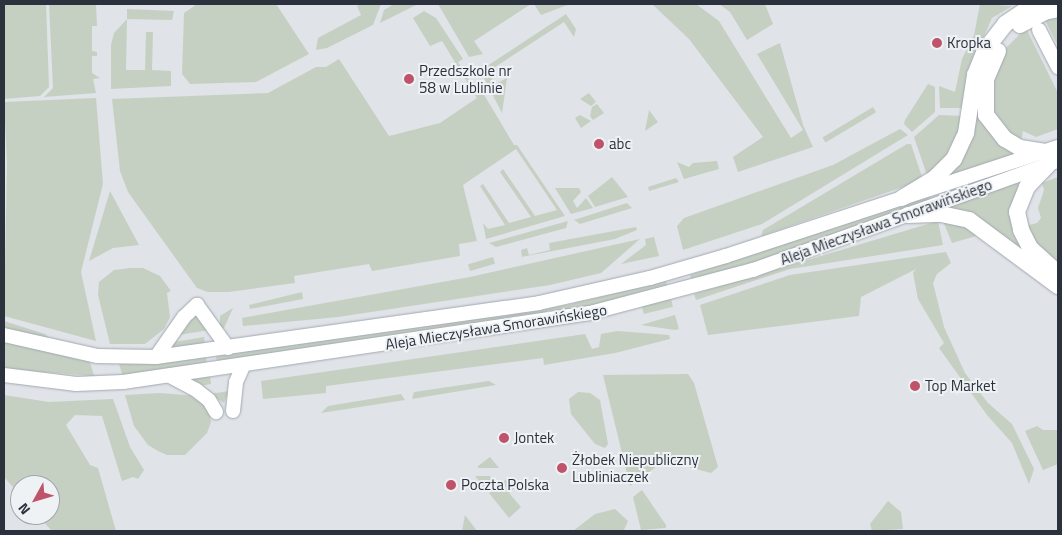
<!DOCTYPE html>
<html>
<head>
<meta charset="utf-8">
<style>
	body { margin:0 }
	#map { position:relative; width:1062px; height:535px; overflow:hidden; background:#e0e3e7; font-family:"Titillium Web",sans-serif }
	div>[style] { position:absolute }
	.green>* { inset:0; background:#c6d0c2; transform-origin:0 0 }
	.roads { filter:drop-shadow(0 0 1px #a1a8b2) drop-shadow(0 0 1px #a1a8b2) }
	.secondary>* { height:14px; margin:-7px; padding:0 7px; transform-origin:7px; border-radius:7px; background:#fff }
	.primary>* { height:16px; margin:-8px; padding:0 8px; transform-origin:8px; border-radius:8px; background:#fff }
	.dots>* { width:14px; height:14px; translate:-50% -50%; box-sizing:border-box; border:2px solid #eff2f5; border-radius:50% }
	span { translate:-50% -50%; white-space:nowrap; text-align:center; line-height:1.15; -webkit-text-stroke:4px #eff2f5; paint-order:stroke }
	.poi-label { font-size:15px; color:#2b323d }
	.left { translate:0 -50%; text-align:left }
	.street-label { font-size:15px; color:#2b323d }
	.frame { position:absolute; inset:0; border:5px solid #2b323d; pointer-events:none }
	.north { position:absolute; left:10px; top:475px; width:50px; height:50px; box-sizing:border-box; background:#eff2f5; border:1px solid #a1a5ab; border-radius:50%; rotate:231deg; font-size:14px; font-weight:700; line-height:20px; text-align:center; color:#2b323d }
	.north::after { content:''; display:block; margin:auto; width:18px; height:22px; background:#bf5369; clip-path:polygon(50% 0,100% 100%,50% 72%,0 100%) }
</style>
</head>
<body>
<div id="map">
	<div class="green">
		<i style="clip-path:polygon(4px 4px,46px 4px,49px 87px,40px 96px,4px 99px)"></i>
		<i style="clip-path:polygon(49px 4px,96px 4px,97px 26px,92px 26px,92px 51px,97px 52px,97px 56px,92px 56px,92px 73px,100px 78px,93px 79px,96px 93px,44px 97px,53px 88px)"></i>
		<i style="clip-path:polygon(197px 4px,276px 4px,309px 54px,256px 82px,190px 84px,182px 74px,184px 13px)"></i>
		<i style="clip-path:polygon(361px 4px,381px 4px,373px 25px,327px 48px,316px 50px,318px 38px,361px 15px,357px 6px)"></i>
		<i style="clip-path:polygon(394px 4px,418px 4px,380px 23px,384px 10px)"></i>
		<i style="clip-path:polygon(438px 4px,531px 4px,474px 41px,483px 54px,469px 57px)"></i>
		<i style="clip-path:polygon(534px 4px,570px 4px,541px 15px)"></i>
		<i style="clip-path:polygon(652px 4px,696px 4px,719px 21px,791px 138px,803px 130px,757px 54px,780px 43px,803px 125px,813px 147px,738px 172px,733px 157px,763px 137px,689px 39px)"></i>
		<i style="clip-path:polygon(719px 4px,765px 4px,773px 24px,747px 40px,730px 12px)"></i>
		<i style="clip-path:polygon(980px 4px,1012px 6px,992px 18px,969px 70px,962px 108px,940px 108px,939px 86px,955px 92px,962px 59px,974px 35px)"></i>
		<i style="clip-path:polygon(127px 9px,174px 11px,172px 20px,127px 19px,126px 70px,145px 70px,146px 32px,153px 32px,152px 70px,171px 71px,171px 86px,111px 89px,111px 45px,114px 33px,127px 19px)"></i>
		<i style="clip-path:polygon(424px 11px,436px 18px,463px 59px,458px 62px,475px 90px,480px 88px,514px 145px,517px 145px,565px 216px,486px 239px,483px 223px,488px 229px,505px 225px,480px 186px,483px 184px,509px 223px,531px 217px,500px 172px,503px 169px,535px 216px,557px 210px,516px 149px,463px 185px,477px 241px,459px 244px,460px 256px,372px 271px,369px 264px,294px 276px,295px 283px,229px 292px,208px 292px,197px 288px,128px 192px,120px 171px,112px 99px,268px 93px,316px 67px,326px 67px,339px 59px,389px 136px,440px 123px,477px 98px,442px 41px,430px 46px,413px 18px)"></i>
		<i style="clip-path:polygon(566px 14px,576px 29px,574px 37px,564px 22px,489px 71px,494px 85px,507px 78px,502px 113px,483px 76px,484px 68px)"></i>
		<i style="clip-path:polygon(1058px 15px,1058px 46px,1044px 18px)"></i>
		<i style="clip-path:polygon(1026px 28px,1058px 93px,1058px 129px,1036px 137px,1023px 131px,1021px 142px,997px 124px,989px 96px,1004px 50px)"></i>
		<i style="clip-path:polygon(928px 84px,935px 87px,935px 112px,912px 132px,904px 124px,905px 120px)"></i>
		<i style="clip-path:polygon(978px 90px,980px 102px,1022px 153px,947px 178px)"></i>
		<i style="clip-path:polygon(589px 93px,596px 102px,591px 106px,580px 99px)"></i>
		<i style="clip-path:polygon(96px 98px,103px 184px,81px 272px,96px 341px,4px 316px,7px 164px,4px 102px)"></i>
		<i style="clip-path:polygon(597px 104px,604px 113px,593px 120px,590px 116px,592px 107px)"></i>
		<i style="left:873px;top:107px;width:6px;height:59px;rotate:59deg"></i>
		<i style="clip-path:polygon(649px 110px,658px 122px,645px 131px)"></i>
		<i style="clip-path:polygon(580px 115px,591px 121px,581px 128px,575px 118px)"></i>
		<i style="clip-path:polygon(939px 115px,964px 116px,959px 140px,928px 178px,914px 137px)"></i>
		<i style="clip-path:polygon(900px 129px,908px 135px,762px 224px,683px 250px,677px 226px,684px 218px,833px 165px)"></i>
		<i style="clip-path:polygon(907px 144px,911px 144px,923px 180px,761px 236px,763px 230px)"></i>
		<i style="clip-path:polygon(717px 161px,719px 169px,684px 179px,677px 162px,689px 167px,693px 163px)"></i>
		<i style="clip-path:polygon(612px 177px,628px 197px,595px 207px,588px 196px)"></i>
		<i style="clip-path:polygon(1058px 177px,1058px 267px,1039px 250px,1025px 226px,1037px 223px,1041px 218px,1038px 208px,1044px 190px,1042px 183px)"></i>
		<i style="clip-path:polygon(676px 178px,679px 182px,649px 191px,648px 187px)"></i>
		<i style="clip-path:polygon(1027px 178px,1012px 210px,1013px 232px,1027px 257px,940px 210px)"></i>
		<i style="clip-path:polygon(555px 188px,579px 188px,581px 192px,573px 201px,577px 208px,586px 198px,593px 208px,571px 214px)"></i>
		<i style="clip-path:polygon(110px 191px,139px 245px,113px 248px,89px 261px)"></i>
		<i style="clip-path:polygon(929px 196px,930px 200px,752px 264px,692px 282px,690px 275px)"></i>
		<i style="clip-path:polygon(627px 203px,632px 208px,580px 224px,574px 220px)"></i>
		<i style="clip-path:polygon(568px 221px,566px 228px,496px 247px,489px 243px)"></i>
		<i style="clip-path:polygon(938px 221px,943px 245px,790px 269px,696px 300px,694px 294px)"></i>
		<i style="clip-path:polygon(943px 221px,951px 221px,983px 234px,952px 243px)"></i>
		<i style="clip-path:polygon(636px 227px,637px 230px,615px 239px,511px 259px,522px 257px,521px 250px,527px 248px,529px 255px,550px 250px,549px 243px)"></i>
		<i style="clip-path:polygon(654px 237px,659px 256px,621px 264px,646px 245px,645px 239px)"></i>
		<i style="clip-path:polygon(640px 239px,601px 273px,550px 285px,338px 317px,243px 326px,242px 318px,470px 277px)"></i>
		<i style="clip-path:polygon(946px 252px,951px 263px,937px 274px,933px 283px,944px 327px,965px 373px,988px 403px,1012px 424px,1034px 469px,1029px 484px,1012px 443px,987px 415px,939px 348px,944px 343px,918px 299px,913px 273px,916px 269px,861px 297px,859px 316px,708px 335px,700px 305px,790px 275px)"></i>
		<i style="left:493px;top:257px;width:7px;height:26px;rotate:74deg"></i>
		<i style="clip-path:polygon(130px 268px,143px 268px,160px 276px,171px 291px,167px 293px,170px 317px,164px 329px,145px 344px,110px 344px,98px 295px,99px 282px,114px 270px)"></i>
		<i style="clip-path:polygon(666px 281px,668px 289px,608px 304px,217px 364px,216px 355px,567px 305px)"></i>
		<i style="clip-path:polygon(302px 292px,303px 299px,250px 309px,249px 305px)"></i>
		<i style="left:671px;top:299px;width:8px;height:30px;rotate:76deg"></i>
		<i style="clip-path:polygon(233px 308px,224px 328px,220px 328px,220px 316px)"></i>
		<i style="clip-path:polygon(196px 315px,209px 330px,179px 335px,191px 318px)"></i>
		<i style="clip-path:polygon(675px 315px,679px 329px,675px 330px,641px 325px)"></i>
		<i style="clip-path:polygon(4px 321px,45px 334px,56px 344px,4px 329px)"></i>
		<i style="clip-path:polygon(617px 331px,669px 335px,670px 339px,615px 353px,544px 365px,543px 358px,326px 386px,326px 393px,263px 399px,261px 381px,585px 334px,592px 349px,599px 347px,601px 334px)"></i>
		<i style="clip-path:polygon(204px 337px,205px 344px,169px 349px,174px 342px)"></i>
		<i style="clip-path:polygon(4px 341px,90px 362px,94px 376px,4px 369px)"></i>
		<i style="clip-path:polygon(206px 357px,207px 365px,123px 377px,119px 364px)"></i>
		<i style="clip-path:polygon(688px 374px,694px 383px,718px 467px,711px 473px,677px 464px,671px 456px,630px 486px,603px 375px)"></i>
		<i style="clip-path:polygon(210px 376px,211px 384px,200px 386px,190px 379px)"></i>
		<i style="clip-path:polygon(489px 381px,496px 385px,412px 399px,414px 392px)"></i>
		<i style="clip-path:polygon(229px 391px,224px 403px,210px 394px)"></i>
		<i style="clip-path:polygon(578px 392px,590px 393px,600px 400px,608px 444px,605px 448px,595px 444px,571px 414px,569px 399px)"></i>
		<i style="clip-path:polygon(159px 393px,199px 396px,209px 410px,211px 422px,207px 433px,185px 455px,167px 455px,158px 451px,148px 445px,134px 426px,125px 395px)"></i>
		<i style="clip-path:polygon(401px 394px,405px 400px,321px 413px,328px 406px)"></i>
		<i style="clip-path:polygon(4px 395px,49px 402px,113px 399px,130px 447px,144px 470px,138px 479px,133px 477px,122px 481px,102px 416px,75px 415px,66px 425px,90px 465px,98px 468px,116px 531px,52px 531px,37px 515px,50px 515px,50px 485px,20px 485px,20px 495px,4px 477px)"></i>
		<i style="clip-path:polygon(1037px 426px,1043px 430px,1058px 430px,1058px 464px,1043px 470px,1025px 431px)"></i>
		<i style="clip-path:polygon(490px 457px,499px 468px,478px 468px,478px 466px)"></i>
		<i style="clip-path:polygon(475px 476px,490px 476px,492px 479px,484px 487px)"></i>
		<i style="clip-path:polygon(508px 478px,515px 487px,509px 493px,521px 507px,509px 518px,489px 493px)"></i>
		<i style="clip-path:polygon(642px 490px,666px 525px,666px 528px,641px 530px,633px 497px)"></i>
		<i style="clip-path:polygon(888px 501px,901px 512px,903px 529px,872px 531px,870px 524px)"></i>
		<i style="clip-path:polygon(615px 509px,628px 521px,624px 530px,573px 531px,595px 514px)"></i>
		<i style="clip-path:polygon(465px 515px,477px 531px,462px 531px)"></i>
	</div>
	<div class="roads">
		<div class="secondary">
			<i style="left:1039px;top:30px;width:42px;rotate:62.8deg"></i>
			<i style="left:4px;top:335px;width:95px;rotate:12.7deg"></i>
			<i style="left:97px;top:356px;width:59px;rotate:1deg"></i>
			<i style="left:156px;top:357px;width:387px;rotate:-8deg"></i>
			<i style="left:539px;top:303px;width:114px;rotate:-12.7deg"></i>
			<i style="left:650px;top:278px;width:79px;rotate:-16.1deg"></i>
			<i style="left:726px;top:256px;width:349px;rotate:-18.2deg"></i>
			<i style="left:156px;top:357px;width:49px;rotate:-55deg"></i>
			<i style="left:184px;top:317px;width:18px;rotate:-43deg"></i>
			<i style="left:197px;top:305px;width:53px;rotate:54.2deg"></i>
			<i style="left:4px;top:375px;width:73px;rotate:7.1deg"></i>
			<i style="left:76px;top:384px;width:47px;rotate:-2.4deg"></i>
			<i style="left:123px;top:382px;width:472px;rotate:-8.4deg"></i>
			<i style="left:590px;top:313px;width:169px;rotate:-14.8deg"></i>
			<i style="left:753px;top:270px;width:324px;rotate:-19.7deg"></i>
			<i style="left:170px;top:376px;width:30px;rotate:28deg"></i>
			<i style="left:196px;top:390px;width:16px;rotate:38deg"></i>
			<i style="left:209px;top:400px;width:14px;rotate:60deg"></i>
			<i style="left:233px;top:411px;width:29px;rotate:-84deg"></i>
			<i style="left:236px;top:382px;width:17px;rotate:-66deg"></i>
		</div>
		<div class="primary">
			<i style="left:1020px;top:25px;width:27px;rotate:-28deg"></i>
			<i style="left:1044px;top:12px;width:14px;rotate:-12deg"></i>
			<i style="left:998px;top:51px;width:30px;rotate:113deg"></i>
			<i style="left:986px;top:79px;width:36px;rotate:90deg"></i>
			<i style="left:986px;top:115px;width:31px;rotate:52deg"></i>
			<i style="left:1005px;top:139px;width:17px;rotate:31deg"></i>
			<i style="left:1020px;top:148px;width:24px;rotate:9deg"></i>
			<i style="left:1048px;top:165px;width:30px;rotate:134deg"></i>
			<i style="left:1027px;top:187px;width:27px;rotate:112deg"></i>
			<i style="left:1017px;top:212px;width:18px;rotate:77deg"></i>
			<i style="left:1021px;top:230px;width:20px;rotate:63deg"></i>
			<i style="left:1030px;top:248px;width:38px;rotate:42deg"></i>
			<i style="left:902px;top:198px;width:37px;rotate:-31deg"></i>
			<i style="left:934px;top:179px;width:28px;rotate:-45deg"></i>
			<i style="left:954px;top:159px;width:29px;rotate:-65deg"></i>
			<i style="left:966px;top:133px;width:59px;rotate:-81.2deg"></i>
			<i style="left:975px;top:75px;width:27px;rotate:-68deg"></i>
			<i style="left:985px;top:50px;width:33px;rotate:-52deg"></i>
			<i style="left:1005px;top:24px;width:36px;rotate:-34deg"></i>
			<i style="left:908px;top:215px;width:33px;rotate:-2deg"></i>
			<i style="left:941px;top:214px;width:29px;rotate:12deg"></i>
			<i style="left:969px;top:220px;width:111px;rotate:36.6deg"></i>
		</div>
	</div>
	<div class="dots">
		<i style="left:937px;top:43px;background:#bf5369"></i>
		<i style="left:409px;top:79px;background:#bf5369"></i>
		<i style="left:599px;top:144px;background:#bf5369"></i>
		<i style="left:915px;top:386px;background:#bf5369"></i>
		<i style="left:504px;top:438px;background:#bf5369"></i>
		<i style="left:562px;top:468px;background:#bf5369"></i>
		<i style="left:451px;top:485px;background:#bf5369"></i>
	</div>
	<div class="poi-label">
		<span class="left" style="left:947px;top:43px">Kropka</span>
		<span class="left" style="left:419px;top:79px">Przedszkole nr<br>58 w Lublinie</span>
		<span class="left" style="left:609px;top:144px">abc</span>
		<span class="left" style="left:925px;top:386px">Top Market</span>
		<span class="left" style="left:514px;top:438px">Jontek</span>
		<span class="left" style="left:572px;top:468px">Żłobek Niepubliczny<br>Lubliniaczek</span>
		<span class="left" style="left:461px;top:485px">Poczta Polska</span>
	</div>
	<div class="street-label">
		<span style="left:886px;top:222px;rotate:-20deg">Aleja Mieczysława Smorawińskiego</span>
		<span style="left:496px;top:327px;rotate:-9deg">Aleja Mieczysława Smorawińskiego</span>
	</div>
	<div class="frame"></div>
	<div class="north">N</div>
</div>
</body>
</html>
